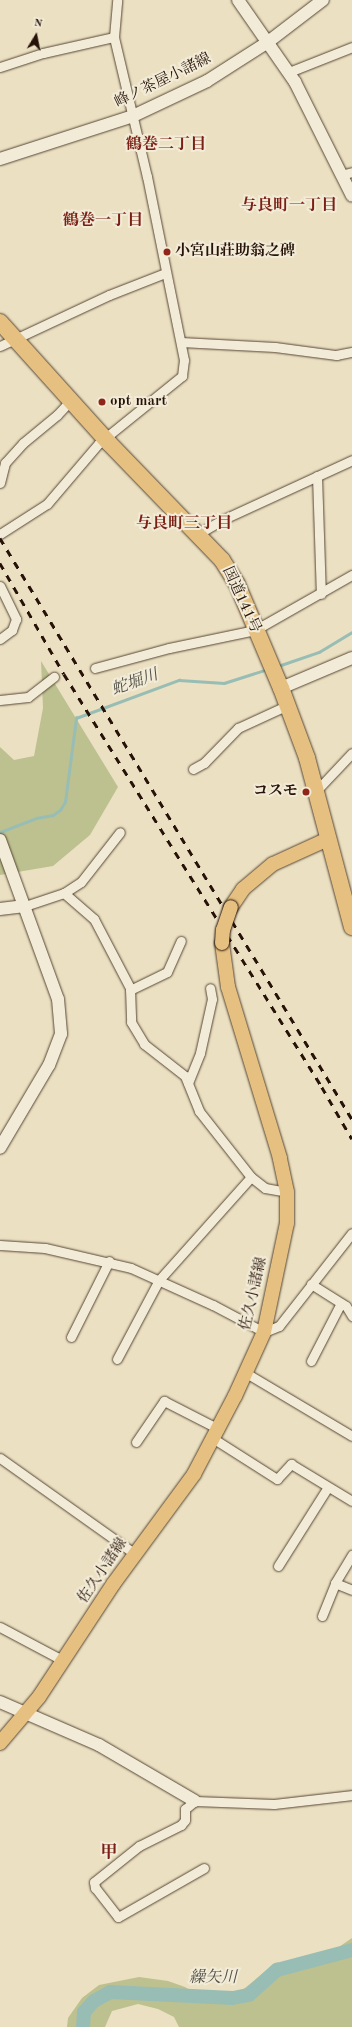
<!DOCTYPE html>
<html>
<head>
<meta charset="utf-8">
<style>
	body { margin:0 }
	#map { position:relative; width:352px; height:2027px; overflow:hidden; background:#ebe0c1; font-family:"Old Standard TT","Noto Serif JP",serif }
	div>[style] { position:absolute }
	.green>* { inset:0; background:#bdc18f }
	.stream>* { height:2.5px; margin:-1.25px; padding:0 1.25px; transform-origin:1.25px; border-radius:1.25px; background:#98bdb5 }
	.river>* { height:14px; margin:-7px; padding:0 7px; transform-origin:7px; border-radius:7px; background:#98bdb5 }
	.roads { filter:drop-shadow(0 0 1px #574636) drop-shadow(0 0 1px #574636) }
	.street>* { height:9px; margin:-4.5px; padding:0 4.5px; transform-origin:4.5px; border-radius:4.5px; background:#f2ebd7 }
	.secondary>* { height:12px; margin:-6px; padding:0 6px; transform-origin:6px; border-radius:6px; background:#f2ebd7 }
	.primary>* { height:14px; margin:-7px; padding:0 7px; transform-origin:7px; border-radius:7px; background:#e6c080 }
	.highway>* { height:16px; margin:-8px; padding:0 8px; transform-origin:8px; border-radius:8px; background:#e6c080 }
	.rail>* { height:2.5px; margin-top:-1.25px; transform-origin:0; background:repeating-linear-gradient(90deg,#261208 0 7px,transparent 0 14px) }
	.bridges { filter:drop-shadow(0 0 1px #261208) drop-shadow(0 0 1px #261208) }
	.primary-bridge>* { height:14px; margin:-7px; padding:0 7px; transform-origin:7px; border-radius:7px; background:#e6c080 }
	.dots>* { width:11px; height:11px; translate:-50% -50%; box-sizing:border-box; border:2px solid #f2ebd7; border-radius:50% }
	span { translate:-50% -50%; white-space:nowrap; text-align:center; line-height:1.15; -webkit-text-stroke:4px #f2ebd7; paint-order:stroke }
	.street-label { font-size:15px; color:#261208 }
	.poi-label { font-size:15px; color:#261208; font-weight:700 }
	.left { translate:0 -50%; text-align:left }
	.right { translate:-100% -50%; text-align:right }
	.neighbourhood-label { font-size:16px; color:#7a1f14; font-weight:700 }
	.water-label { font-size:16px; color:#4e4e45; font-style:italic }
	.quarter-label { font-size:17px; color:#7a1f14; font-weight:700 }
	.north { position:absolute; left:16px; top:16px; width:40px; height:40px; -webkit-text-stroke:3px #f2ebd7; paint-order:stroke; rotate:10deg; font-size:11px; font-weight:700; line-height:16px; text-align:center; color:#261208 }
	.north::after { content:''; display:block; margin:auto; width:14px; height:18px; background:#261208; clip-path:polygon(50% 0,100% 100%,50% 72%,0 100%) }
</style>
</head>
<body>
<div id="map">
	<div class="green">
		<i style="clip-path:polygon(41px 661px,118px 787px,90px 835px,53px 866px,0 875px,0 747px,14px 760px,34px 756px,43px 708px)"></i>
		<i style="clip-path:polygon(352px 1938px,352px 2027px,179px 2027px,174px 2017px,158px 2009px,138px 2004px,112px 2011px,105px 2027px,67px 2027px,68px 2018px,82px 1998px,99px 1985px,139px 1977px,168px 1981px,185px 1987px,214px 2004px,242px 1998px,240px 1992px,273px 1965px,336px 1949px)"></i>
	</div>
	<div class="stream">
		<i style="left:278px;top:666px;width:43px;rotate:-18.9deg"></i>
		<i style="left:319px;top:652px;width:39px;rotate:-31deg"></i>
		<i style="left:0;top:832px;width:39px;rotate:-21deg"></i>
		<i style="left:36px;top:818px;width:17px;rotate:-10deg"></i>
		<i style="left:53px;top:815px;width:9px;rotate:-36deg"></i>
		<i style="left:60px;top:810px;width:9px;rotate:-58deg"></i>
		<i style="left:65px;top:802px;width:85px;rotate:-82.5deg"></i>
		<i style="left:76px;top:718px;width:110px;rotate:-20.3deg"></i>
		<i style="left:179px;top:680px;width:45px;rotate:3.8deg"></i>
		<i style="left:224px;top:683px;width:46px;rotate:-17.7deg"></i>
	</div>
	<div class="river">
		<i style="left:83px;top:2027px;width:15px;rotate:-86deg"></i>
		<i style="left:84px;top:2012px;width:15px;rotate:-48deg"></i>
		<i style="left:94px;top:2001px;width:18px;rotate:-29deg"></i>
		<i style="left:110px;top:1992px;width:123px;rotate:2.8deg"></i>
		<i style="left:233px;top:1998px;width:16px;rotate:-11deg"></i>
		<i style="left:249px;top:1995px;width:38px;rotate:-42deg"></i>
		<i style="left:277px;top:1970px;width:78px;rotate:-14.9deg"></i>
	</div>
	<div class="roads">
		<div class="street">
			<i style="left:0;top:67px;width:45px;rotate:-18deg"></i>
			<i style="left:43px;top:53px;width:73px;rotate:-12.7deg"></i>
			<i style="left:289px;top:72px;width:68px;rotate:-21.6deg"></i>
			<i style="left:341px;top:175px;width:11px;rotate:-15deg"></i>
			<i style="left:181px;top:342px;width:94px;rotate:3deg"></i>
			<i style="left:275px;top:347px;width:62px;rotate:7.5deg"></i>
			<i style="left:336px;top:355px;width:16px;rotate:-11deg"></i>
			<i style="left:0;top:346px;width:120px;rotate:-25.1deg"></i>
			<i style="left:109px;top:295px;width:60px;rotate:-21.4deg"></i>
			<i style="left:317px;top:476px;width:118px;rotate:88.1deg"></i>
			<i style="left:0;top:483px;width:21px;rotate:-76deg"></i>
			<i style="left:5px;top:463px;width:27px;rotate:-48deg"></i>
			<i style="left:23px;top:443px;width:44px;rotate:-39.5deg"></i>
			<i style="left:57px;top:415px;width:21px;rotate:-47deg"></i>
			<i style="left:0;top:534px;width:56px;rotate:-32.6deg"></i>
			<i style="left:47px;top:504px;width:80px;rotate:-49.6deg"></i>
			<i style="left:99px;top:443px;width:107px;rotate:-38.9deg"></i>
			<i style="left:182px;top:376px;width:16px;rotate:-83deg"></i>
			<i style="left:184px;top:360px;width:187px;rotate:-101.4deg"></i>
			<i style="left:147px;top:177px;width:144px;rotate:-103.3deg"></i>
			<i style="left:114px;top:37px;width:37px;rotate:-85deg"></i>
			<i style="left:196px;top:535px;width:32px;rotate:-30deg"></i>
			<i style="left:224px;top:519px;width:141px;rotate:-24.7deg"></i>
			<i style="left:0;top:586px;width:37px;rotate:64deg"></i>
			<i style="left:16px;top:619px;width:12px;rotate:110deg"></i>
			<i style="left:12px;top:630px;width:15px;rotate:143deg"></i>
			<i style="left:95px;top:668px;width:77px;rotate:-15.1deg"></i>
			<i style="left:169px;top:648px;width:88px;rotate:-11.8deg"></i>
			<i style="left:255px;top:630px;width:112px;rotate:-29.6deg"></i>
			<i style="left:0;top:700px;width:28px;rotate:-6deg"></i>
			<i style="left:28px;top:697px;width:33px;rotate:-38deg"></i>
			<i style="left:193px;top:769px;width:13px;rotate:-29deg"></i>
			<i style="left:204px;top:763px;width:49px;rotate:-45.8deg"></i>
			<i style="left:238px;top:728px;width:55px;rotate:-24.7deg"></i>
			<i style="left:317px;top:790px;width:51px;rotate:-46.6deg"></i>
			<i style="left:64px;top:893px;width:40px;rotate:41deg"></i>
			<i style="left:94px;top:919px;width:78px;rotate:62.4deg"></i>
			<i style="left:130px;top:988px;width:34px;rotate:88deg"></i>
			<i style="left:131px;top:1022px;width:26px;rotate:59deg"></i>
			<i style="left:144px;top:1044px;width:52px;rotate:38deg"></i>
			<i style="left:185px;top:1076px;width:38px;rotate:68deg"></i>
			<i style="left:199px;top:1111px;width:84px;rotate:51.8deg"></i>
			<i style="left:251px;top:1177px;width:18px;rotate:38deg"></i>
			<i style="left:265px;top:1188px;width:22px;rotate:10deg"></i>
			<i style="left:25px;top:906px;width:41px;rotate:-18.4deg"></i>
			<i style="left:64px;top:893px;width:20px;rotate:-33deg"></i>
			<i style="left:81px;top:882px;width:63px;rotate:-52deg"></i>
			<i style="left:130px;top:990px;width:41px;rotate:-25.9deg"></i>
			<i style="left:167px;top:972px;width:34px;rotate:-66deg"></i>
			<i style="left:188px;top:1083px;width:32px;rotate:-68deg"></i>
			<i style="left:200px;top:1053px;width:55px;rotate:-77.5deg"></i>
			<i style="left:212px;top:999px;width:11px;rotate:-100deg"></i>
			<i style="left:0;top:1245px;width:45px;rotate:3.8deg"></i>
			<i style="left:45px;top:1248px;width:88px;rotate:13.1deg"></i>
			<i style="left:131px;top:1268px;width:90px;rotate:24.3deg"></i>
			<i style="left:213px;top:1305px;width:58px;rotate:27.9deg"></i>
			<i style="left:264px;top:1332px;width:16px;rotate:-22deg"></i>
			<i style="left:279px;top:1326px;width:118px;rotate:-51.9deg"></i>
			<i style="left:311px;top:1284px;width:41px;rotate:32.2deg"></i>
			<i style="left:346px;top:1306px;width:12px;rotate:59deg"></i>
			<i style="left:71px;top:1337px;width:85px;rotate:-63.4deg"></i>
			<i style="left:117px;top:1359px;width:89px;rotate:-62deg"></i>
			<i style="left:159px;top:1280px;width:138px;rotate:-48.2deg"></i>
			<i style="left:311px;top:1361px;width:65px;rotate:-62.7deg"></i>
			<i style="left:246px;top:1373px;width:123px;rotate:30.7deg"></i>
			<i style="left:214px;top:1439px;width:75px;rotate:32.4deg"></i>
			<i style="left:277px;top:1479px;width:21px;rotate:-47deg"></i>
			<i style="left:291px;top:1464px;width:71px;rotate:31.2deg"></i>
			<i style="left:136px;top:1442px;width:50px;rotate:-55.7deg"></i>
			<i style="left:164px;top:1401px;width:62px;rotate:27deg"></i>
			<i style="left:0;top:1458px;width:166px;rotate:35.4deg"></i>
			<i style="left:278px;top:1566px;width:93px;rotate:-57.7deg"></i>
			<i style="left:335px;top:1583px;width:18px;rotate:22deg"></i>
			<i style="left:322px;top:1616px;width:35px;rotate:-68deg"></i>
			<i style="left:335px;top:1583px;width:33px;rotate:-59deg"></i>
			<i style="left:0;top:1627px;width:72px;rotate:28deg"></i>
			<i style="left:204px;top:1868px;width:99px;rotate:150.3deg"></i>
			<i style="left:118px;top:1917px;width:37px;rotate:-128deg"></i>
			<i style="left:95px;top:1888px;width:6px;rotate:-99deg"></i>
			<i style="left:94px;top:1882px;width:58px;rotate:-38.7deg"></i>
			<i style="left:139px;top:1846px;width:47px;rotate:-26.6deg"></i>
			<i style="left:181px;top:1825px;width:6px;rotate:-51deg"></i>
			<i style="left:185px;top:1820px;width:11px;rotate:-90deg"></i>
			<i style="left:185px;top:1809px;width:13px;rotate:-39deg"></i>
			<i style="left:195px;top:1801px;width:79px;rotate:2.2deg"></i>
			<i style="left:274px;top:1804px;width:79px;rotate:-6.6deg"></i>
		</div>
		<div class="secondary">
			<i style="left:238px;top:0;width:100px;rotate:55.2deg"></i>
			<i style="left:295px;top:82px;width:127px;rotate:63.4deg"></i>
			<i style="left:0;top:159px;width:140px;rotate:-17.9deg"></i>
			<i style="left:133px;top:116px;width:82px;rotate:-25.3deg"></i>
			<i style="left:207px;top:81px;width:72px;rotate:-32.6deg"></i>
			<i style="left:268px;top:42px;width:69px;rotate:-37.4deg"></i>
			<i style="left:281px;top:688px;width:77px;rotate:-22.9deg"></i>
			<i style="left:0;top:840px;width:169px;rotate:70deg"></i>
			<i style="left:58px;top:999px;width:35px;rotate:85deg"></i>
			<i style="left:61px;top:1034px;width:33px;rotate:111deg"></i>
			<i style="left:49px;top:1065px;width:96px;rotate:120.6deg"></i>
			<i style="left:0;top:909px;width:25px;rotate:-7deg"></i>
			<i style="left:0;top:1702px;width:108px;rotate:23.5deg"></i>
			<i style="left:99px;top:1745px;width:111px;rotate:30.3deg"></i>
		</div>
		<div class="primary">
			<i style="left:231px;top:907px;width:22px;rotate:-56deg"></i>
			<i style="left:243px;top:889px;width:39px;rotate:-40deg"></i>
			<i style="left:273px;top:864px;width:60px;rotate:-24.4deg"></i>
			<i style="left:0;top:1743px;width:60px;rotate:-49.7deg"></i>
			<i style="left:39px;top:1697px;width:136px;rotate:-56.7deg"></i>
			<i style="left:114px;top:1583px;width:135px;rotate:-53.7deg"></i>
			<i style="left:194px;top:1474px;width:88px;rotate:-62.3deg"></i>
			<i style="left:235px;top:1396px;width:70px;rotate:-65.6deg"></i>
			<i style="left:264px;top:1332px;width:111px;rotate:-78.1deg"></i>
			<i style="left:287px;top:1223px;width:31px;rotate:-90deg"></i>
			<i style="left:287px;top:1192px;width:35px;rotate:-102deg"></i>
			<i style="left:280px;top:1158px;width:179px;rotate:-106.9deg"></i>
			<i style="left:228px;top:987px;width:44px;rotate:-97.8deg"></i>
		</div>
		<div class="highway">
			<i style="left:0;top:322px;width:163px;rotate:48deg"></i>
			<i style="left:109px;top:443px;width:163px;rotate:46deg"></i>
			<i style="left:222px;top:560px;width:28px;rotate:58deg"></i>
			<i style="left:237px;top:584px;width:113px;rotate:67.1deg"></i>
			<i style="left:281px;top:688px;width:75px;rotate:69.6deg"></i>
			<i style="left:307px;top:758px;width:175px;rotate:75.1deg"></i>
		</div>
	</div>
	<div class="rail">
		<i style="left:0;top:538px;width:679px;rotate:58.79deg"></i>
		<i style="left:0;top:563px;width:128px;rotate:60deg"></i>
		<i style="left:64px;top:674px;width:487px;rotate:58deg"></i>
		<i style="left:322px;top:1087px;width:60px;rotate:60deg"></i>
	</div>
	<div class="bridges">
		<div class="primary-bridge">
			<i style="left:222px;top:943px;width:13px;rotate:-86deg"></i>
			<i style="left:223px;top:930px;width:24px;rotate:-71deg"></i>
		</div>
	</div>
	<div class="dots">
		<i style="left:167px;top:252px;background:#8f2418"></i>
		<i style="left:102px;top:402px;background:#8f2418"></i>
		<i style="left:306px;top:792px;background:#8f2418"></i>
	</div>
	<div class="street-label">
		<span style="left:163px;top:81px;rotate:-26deg">峰ノ茶屋小諸線</span>
		<span style="left:241px;top:600px;rotate:65deg">国道141号</span>
		<span style="left:254px;top:1294px;rotate:-77deg">佐久小諸線</span>
		<span style="left:103px;top:1571px;rotate:-56deg">佐久小諸線</span>
	</div>
	<div class="poi-label">
		<span class="left" style="left:175px;top:252px">小宮山荘助翁之碑</span>
		<span class="left" style="left:110px;top:402px">opt mart</span>
		<span class="right" style="left:298px;top:792px">コスモ</span>
	</div>
	<div class="neighbourhood-label">
		<span style="left:166px;top:145px">鶴巻二丁目</span>
		<span style="left:289px;top:206px">与良町一丁目</span>
		<span style="left:103px;top:221px">鶴巻一丁目</span>
		<span style="left:184px;top:524px">与良町三丁目</span>
	</div>
	<div class="water-label">
		<span style="left:135px;top:683px;rotate:-20deg">蛇堀川</span>
		<span style="left:213px;top:1978px">繰矢川</span>
	</div>
	<div class="quarter-label">
		<span style="left:109px;top:1853px">甲</span>
	</div>
	<div class="north">N</div>
</div>
</body>
</html>
